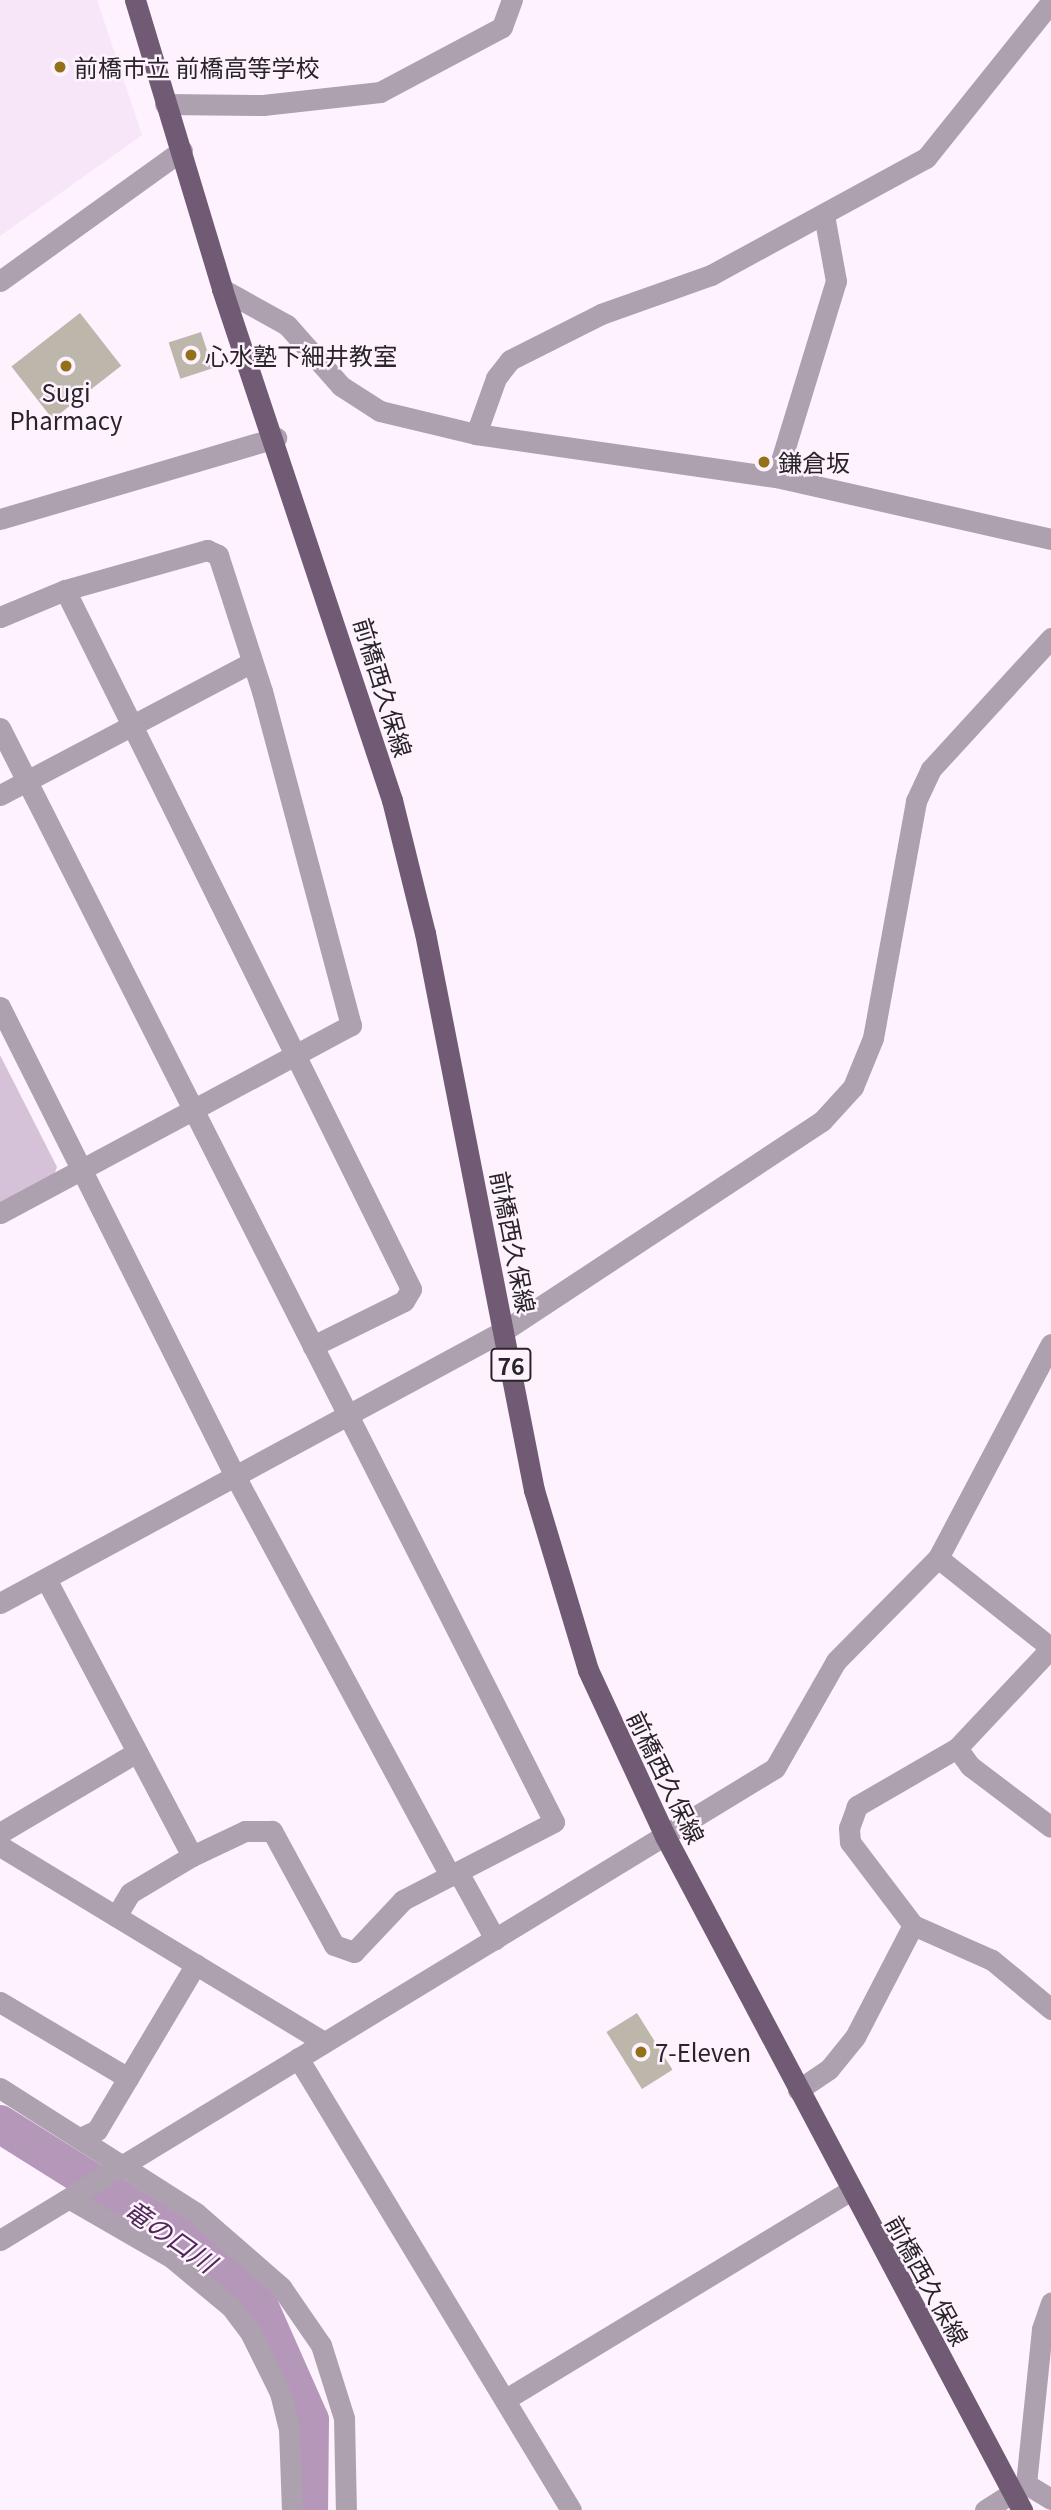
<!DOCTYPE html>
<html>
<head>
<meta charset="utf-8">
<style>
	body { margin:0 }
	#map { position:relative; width:1051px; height:2510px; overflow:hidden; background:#fdf2fe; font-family:Georgia,"Noto Sans JP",serif }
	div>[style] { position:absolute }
	.built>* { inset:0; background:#f6e6f8 }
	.green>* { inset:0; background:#d6c2d8 }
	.river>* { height:38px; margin:-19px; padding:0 19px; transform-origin:19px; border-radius:19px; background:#b598b9 }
	.building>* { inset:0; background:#bdb6aa; transform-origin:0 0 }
	.minor>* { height:21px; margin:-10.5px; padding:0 10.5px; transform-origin:10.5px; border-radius:10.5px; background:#aea1af }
	.major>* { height:21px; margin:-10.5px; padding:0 10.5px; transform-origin:10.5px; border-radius:10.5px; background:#715b74 }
	.dots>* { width:19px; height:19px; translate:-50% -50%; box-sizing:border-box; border:4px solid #fdf2fe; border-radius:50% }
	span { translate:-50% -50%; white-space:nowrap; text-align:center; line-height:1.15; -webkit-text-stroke:5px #fdf2fe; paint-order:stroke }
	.shield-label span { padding:2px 5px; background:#fdf2fe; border:2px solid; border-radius:5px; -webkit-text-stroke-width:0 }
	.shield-label { font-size:23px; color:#282428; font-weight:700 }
	.poi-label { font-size:24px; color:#282428 }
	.left { translate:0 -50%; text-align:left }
	.street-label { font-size:24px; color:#282428 }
	.water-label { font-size:26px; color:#4f2955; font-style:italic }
</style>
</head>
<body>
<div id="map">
	<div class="built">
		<i style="clip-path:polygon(0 0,97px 0,142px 135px,0 236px)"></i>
	</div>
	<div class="green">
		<i style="clip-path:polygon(0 1055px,57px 1167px,54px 1175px,0 1203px)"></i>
	</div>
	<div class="river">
		<i style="left:0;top:2124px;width:235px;rotate:32.1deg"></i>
		<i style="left:199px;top:2249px;width:82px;rotate:43deg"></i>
		<i style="left:259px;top:2305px;width:126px;rotate:66.1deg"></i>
		<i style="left:310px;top:2420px;width:90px;rotate:90.6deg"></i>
	</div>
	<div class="building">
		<i style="left:80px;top:313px;width:67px;height:87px;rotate:52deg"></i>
		<i style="left:201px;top:332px;width:38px;height:34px;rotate:72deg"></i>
		<i style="left:637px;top:2013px;width:67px;height:36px;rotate:58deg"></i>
	</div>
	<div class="minor">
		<i style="left:165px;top:104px;width:98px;rotate:0.6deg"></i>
		<i style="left:263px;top:105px;width:118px;rotate:-6.3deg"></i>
		<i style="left:380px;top:92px;width:138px;rotate:-28deg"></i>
		<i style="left:502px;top:27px;width:29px;rotate:-70deg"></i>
		<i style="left:0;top:281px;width:224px;rotate:-35.7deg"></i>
		<i style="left:222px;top:289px;width:74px;rotate:29deg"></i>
		<i style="left:287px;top:325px;width:81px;rotate:48.5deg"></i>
		<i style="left:341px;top:386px;width:46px;rotate:32.7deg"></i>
		<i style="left:380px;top:411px;width:99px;rotate:13.5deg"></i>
		<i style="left:476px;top:434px;width:303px;rotate:8.2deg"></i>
		<i style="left:776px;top:477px;width:282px;rotate:12.7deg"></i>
		<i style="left:476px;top:434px;width:59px;rotate:-70.3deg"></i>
		<i style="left:496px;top:378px;width:23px;rotate:-52deg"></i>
		<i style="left:510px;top:360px;width:102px;rotate:-26.8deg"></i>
		<i style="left:601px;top:314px;width:117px;rotate:-19.5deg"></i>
		<i style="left:711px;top:275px;width:245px;rotate:-28.6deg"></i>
		<i style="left:926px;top:158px;width:200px;rotate:-51.3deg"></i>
		<i style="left:776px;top:477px;width:205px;rotate:-73deg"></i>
		<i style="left:836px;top:281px;width:67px;rotate:-100.3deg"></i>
		<i style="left:0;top:519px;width:288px;rotate:-16.4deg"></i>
		<i style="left:65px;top:590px;width:780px;rotate:63.66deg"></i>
		<i style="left:411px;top:1289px;width:14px;rotate:120deg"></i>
		<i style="left:404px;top:1301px;width:102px;rotate:153.7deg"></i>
		<i style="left:0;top:617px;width:70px;rotate:-22.6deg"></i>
		<i style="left:65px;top:590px;width:148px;rotate:-15.7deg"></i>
		<i style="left:207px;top:550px;width:12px;rotate:24deg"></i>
		<i style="left:218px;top:555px;width:143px;rotate:72.1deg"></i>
		<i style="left:262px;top:691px;width:346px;rotate:75.1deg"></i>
		<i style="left:351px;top:1025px;width:398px;rotate:151.8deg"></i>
		<i style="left:0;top:728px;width:1226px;rotate:63.14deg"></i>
		<i style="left:554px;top:1822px;width:170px;rotate:152.7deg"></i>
		<i style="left:403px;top:1900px;width:71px;rotate:133.3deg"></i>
		<i style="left:354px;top:1952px;width:21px;rotate:-161deg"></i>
		<i style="left:334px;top:1945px;width:130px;rotate:-118.5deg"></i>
		<i style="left:272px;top:1831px;width:27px;rotate:180deg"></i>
		<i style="left:245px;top:1831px;width:59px;rotate:154.7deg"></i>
		<i style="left:192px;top:1856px;width:72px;rotate:149.2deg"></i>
		<i style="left:130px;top:1893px;width:27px;rotate:121deg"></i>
		<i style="left:0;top:795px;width:283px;rotate:-27.8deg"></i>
		<i style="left:0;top:1007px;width:525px;rotate:63.39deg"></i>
		<i style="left:235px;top:1476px;width:454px;rotate:61.7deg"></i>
		<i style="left:938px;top:1558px;width:144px;rotate:38.5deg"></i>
		<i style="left:46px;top:1579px;width:313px;rotate:62.2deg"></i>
		<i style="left:0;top:1603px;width:574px;rotate:-28.4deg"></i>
		<i style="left:505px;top:1330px;width:380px;rotate:-33.4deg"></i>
		<i style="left:822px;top:1121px;width:46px;rotate:-47.6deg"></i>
		<i style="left:853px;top:1087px;width:53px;rotate:-67.8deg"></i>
		<i style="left:873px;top:1038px;width:241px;rotate:-79.7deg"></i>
		<i style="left:916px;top:801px;width:35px;rotate:-65deg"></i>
		<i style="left:931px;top:769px;width:178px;rotate:-47.5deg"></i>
		<i style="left:1051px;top:1648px;width:137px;rotate:133.2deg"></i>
		<i style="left:957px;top:1748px;width:116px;rotate:149.9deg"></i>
		<i style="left:857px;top:1806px;width:23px;rotate:110deg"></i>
		<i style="left:849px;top:1828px;width:14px;rotate:86deg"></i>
		<i style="left:850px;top:1842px;width:104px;rotate:52.8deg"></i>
		<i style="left:913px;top:1925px;width:86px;rotate:23.9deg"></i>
		<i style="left:992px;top:1960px;width:77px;rotate:39.7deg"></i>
		<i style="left:957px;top:1748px;width:22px;rotate:54deg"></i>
		<i style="left:970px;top:1766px;width:101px;rotate:37deg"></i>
		<i style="left:0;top:1833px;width:159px;rotate:-30.6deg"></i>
		<i style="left:0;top:1846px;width:379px;rotate:31.2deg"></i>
		<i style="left:458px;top:1872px;width:77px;rotate:61.1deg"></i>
		<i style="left:0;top:2002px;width:149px;rotate:30.7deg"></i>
		<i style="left:298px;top:2058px;width:528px;rotate:58.87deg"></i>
		<i style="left:0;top:2088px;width:232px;rotate:32.5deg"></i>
		<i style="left:196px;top:2213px;width:113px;rotate:41deg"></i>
		<i style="left:281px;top:2287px;width:70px;rotate:55.4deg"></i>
		<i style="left:321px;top:2345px;width:77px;rotate:72.5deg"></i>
		<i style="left:344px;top:2418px;width:92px;rotate:88.8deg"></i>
		<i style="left:798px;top:2090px;width:37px;rotate:-34deg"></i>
		<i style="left:829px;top:2069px;width:41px;rotate:-50.9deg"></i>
		<i style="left:855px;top:2037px;width:126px;rotate:-62.6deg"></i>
		<i style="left:80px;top:2138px;width:19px;rotate:-25deg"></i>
		<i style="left:97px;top:2130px;width:193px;rotate:-59.2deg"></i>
		<i style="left:70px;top:2199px;width:118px;rotate:30deg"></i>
		<i style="left:172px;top:2258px;width:77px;rotate:39.7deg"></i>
		<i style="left:231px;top:2307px;width:34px;rotate:53deg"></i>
		<i style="left:251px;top:2334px;width:66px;rotate:63.8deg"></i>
		<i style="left:280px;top:2393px;width:37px;rotate:76deg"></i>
		<i style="left:289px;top:2429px;width:81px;rotate:87.9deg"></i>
		<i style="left:0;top:2240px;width:907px;rotate:-31.34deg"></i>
		<i style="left:775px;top:1768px;width:123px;rotate:-60.3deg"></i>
		<i style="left:836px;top:1661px;width:145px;rotate:-45.3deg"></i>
		<i style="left:938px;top:1558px;width:242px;rotate:-62.2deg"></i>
		<i style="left:506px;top:2399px;width:401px;rotate:-31.2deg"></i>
		<i style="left:1026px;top:2484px;width:156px;rotate:-84.1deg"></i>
		<i style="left:1042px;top:2329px;width:28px;rotate:-71deg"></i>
		<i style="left:1026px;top:2484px;width:29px;rotate:31deg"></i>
		<i style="left:985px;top:2510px;width:49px;rotate:-32.4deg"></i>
	</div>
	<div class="major">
		<i style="left:135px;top:0;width:302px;rotate:73.2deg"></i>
		<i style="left:222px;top:289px;width:539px;rotate:71.6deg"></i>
		<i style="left:392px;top:800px;width:137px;rotate:76.1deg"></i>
		<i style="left:425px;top:933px;width:568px;rotate:78.93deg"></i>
		<i style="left:534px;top:1490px;width:188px;rotate:73.3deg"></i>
		<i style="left:588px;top:1670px;width:183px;rotate:65.1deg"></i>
		<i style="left:665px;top:1836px;width:763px;rotate:62.09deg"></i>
	</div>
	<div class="dots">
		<i style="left:60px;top:67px;background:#937118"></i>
		<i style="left:191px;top:355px;background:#937118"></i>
		<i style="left:66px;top:366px;background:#937118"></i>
		<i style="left:764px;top:462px;background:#937118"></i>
		<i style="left:641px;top:2052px;background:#937118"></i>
	</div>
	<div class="shield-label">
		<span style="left:511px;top:1365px">76</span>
	</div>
	<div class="poi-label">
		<span class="left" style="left:74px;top:67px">前橋市立 前橋高等学校</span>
		<span class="left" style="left:205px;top:355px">心水塾下細井教室</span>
		<span style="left:66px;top:406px">Sugi<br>Pharmacy</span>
		<span class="left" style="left:778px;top:462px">鎌倉坂</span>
		<span class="left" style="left:655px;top:2052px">7-Eleven</span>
	</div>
	<div class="street-label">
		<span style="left:384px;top:687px;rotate:73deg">前橋西久保線</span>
		<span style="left:514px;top:1242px;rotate:79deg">前橋西久保線</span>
		<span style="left:667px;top:1777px;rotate:64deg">前橋西久保線</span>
		<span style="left:928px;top:2280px;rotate:61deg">前橋西久保線</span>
	</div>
	<div class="water-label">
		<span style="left:171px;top:2235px;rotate:35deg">竜の口川</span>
	</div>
</div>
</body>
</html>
